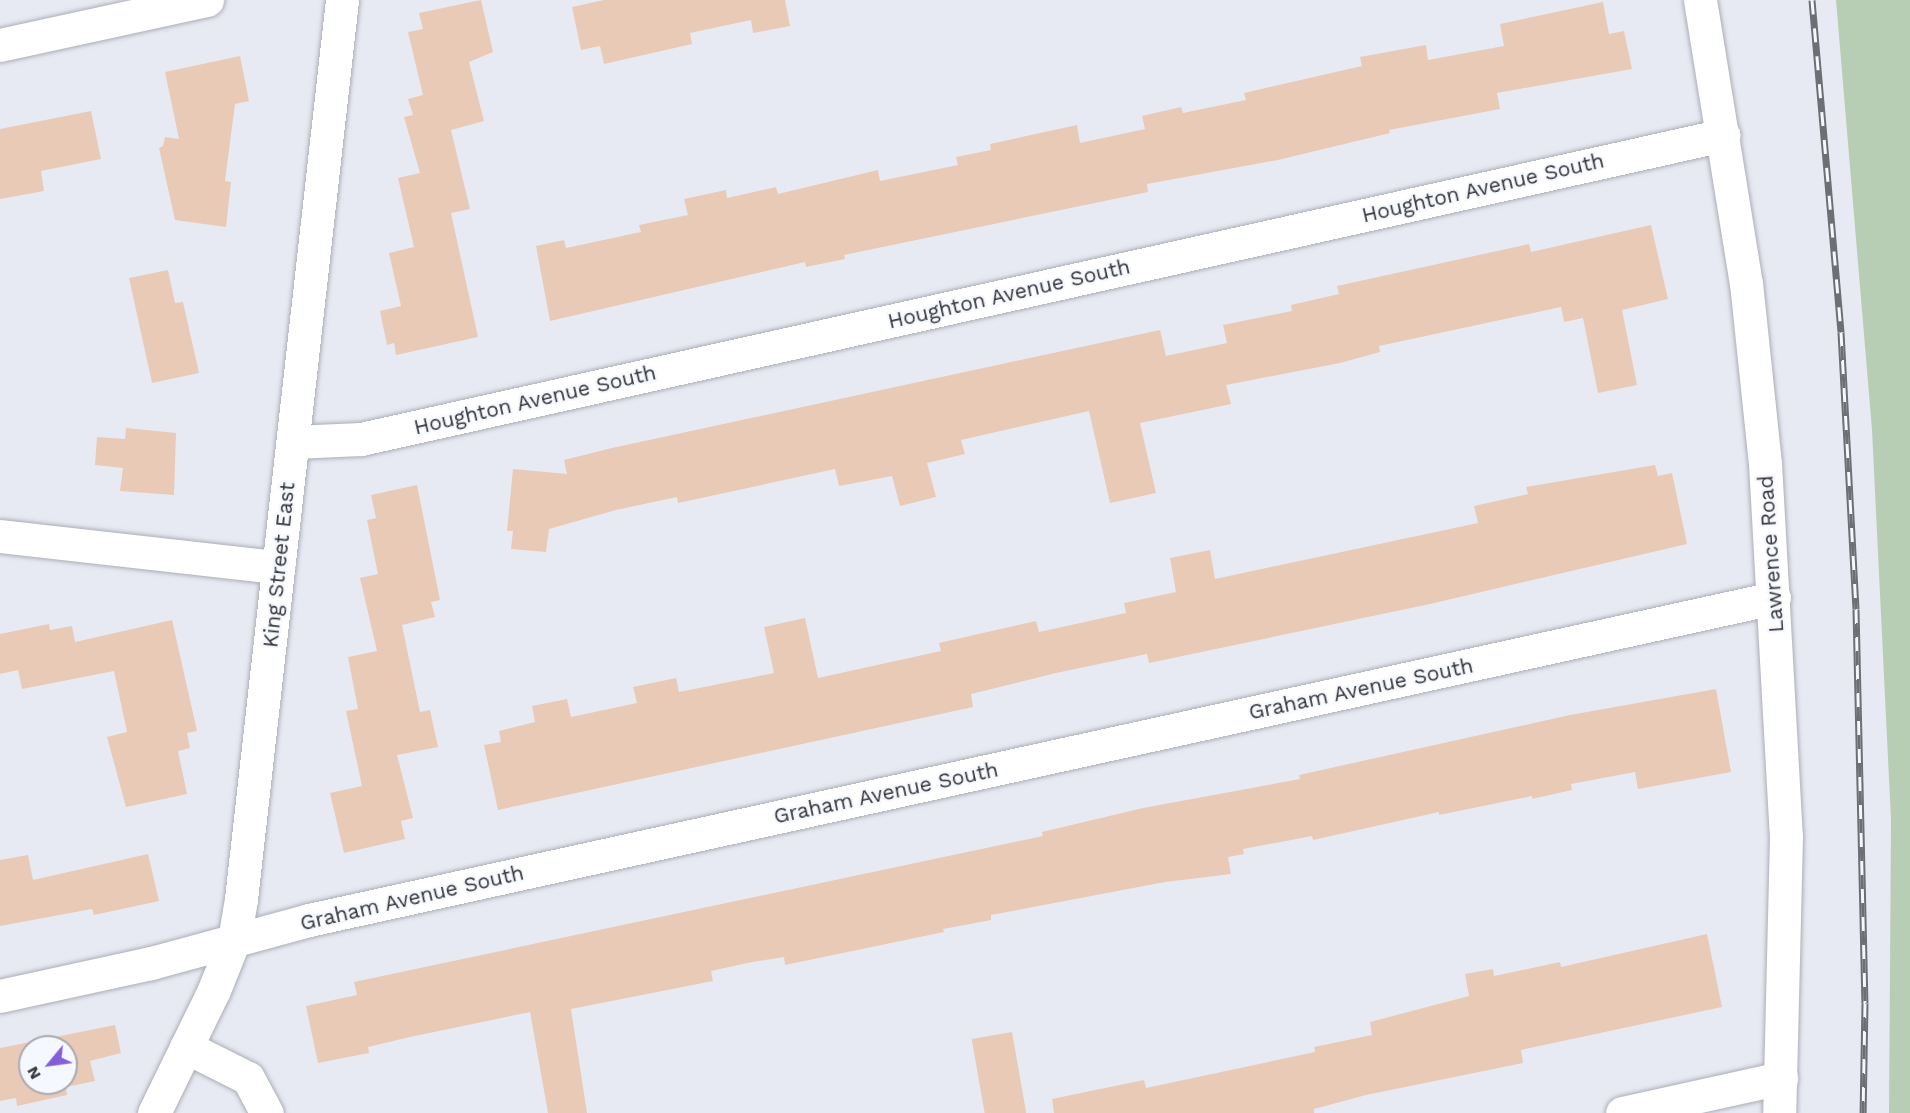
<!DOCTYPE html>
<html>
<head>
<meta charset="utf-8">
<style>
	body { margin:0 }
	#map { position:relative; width:1910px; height:1113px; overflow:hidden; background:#e8eaf3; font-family:"Work Sans",sans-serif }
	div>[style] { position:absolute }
	.green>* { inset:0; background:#b7ceb4 }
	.building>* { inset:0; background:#e9cab7; transform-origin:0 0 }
	.roads { filter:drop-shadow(0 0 2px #abaeb6) drop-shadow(0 0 2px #abaeb6) }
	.street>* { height:33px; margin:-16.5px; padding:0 16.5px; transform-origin:16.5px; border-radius:16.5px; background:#fff }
	.secondary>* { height:33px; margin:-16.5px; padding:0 16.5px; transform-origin:16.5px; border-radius:16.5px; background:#fff }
	.rail>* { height:7px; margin-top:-3.5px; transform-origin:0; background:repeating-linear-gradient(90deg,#f6f8ff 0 14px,#6e6f74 0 28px); box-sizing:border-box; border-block:2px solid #6e6f74 }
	span { translate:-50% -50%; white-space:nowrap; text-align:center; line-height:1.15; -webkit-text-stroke:4.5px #f6f8ff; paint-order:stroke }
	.street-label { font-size:21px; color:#353639 }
	.north { position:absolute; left:18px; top:1035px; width:60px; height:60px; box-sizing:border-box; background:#f6f8ff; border:2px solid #a9aab0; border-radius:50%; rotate:241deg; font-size:16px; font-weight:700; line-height:24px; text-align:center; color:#353639 }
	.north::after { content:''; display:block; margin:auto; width:21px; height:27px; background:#845fda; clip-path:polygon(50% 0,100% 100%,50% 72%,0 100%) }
</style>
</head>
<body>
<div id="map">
	<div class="green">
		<i style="clip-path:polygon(1836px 0,1910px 0,1910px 1113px,1889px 1113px,1891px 820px,1872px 430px)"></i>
	</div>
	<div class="building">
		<i style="clip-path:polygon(481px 0,493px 52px,469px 62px,484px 121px,451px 130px,470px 209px,451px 213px,478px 337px,396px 355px,394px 343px,387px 345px,380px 311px,401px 306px,389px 253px,414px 247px,398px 178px,420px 173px,404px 117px,413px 115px,408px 99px,423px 95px,408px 32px,423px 29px,419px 13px)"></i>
		<i style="clip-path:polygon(604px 0,785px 0,790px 26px,753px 33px,751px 20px,690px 33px,692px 44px,604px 64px,600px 46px,581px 50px,572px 7px)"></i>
		<i style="clip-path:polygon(1603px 2px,1609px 34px,1624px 31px,1632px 69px,1497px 93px,1500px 109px,1389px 130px,1390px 133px,1278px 160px,1147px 184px,1148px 192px,844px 255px,845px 259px,806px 267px,805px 262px,550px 321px,536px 246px,564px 240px,566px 248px,641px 232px,639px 225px,688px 215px,684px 199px,726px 190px,727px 198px,776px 187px,778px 194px,878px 170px,880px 181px,958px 165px,956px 157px,991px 150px,990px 144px,1077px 125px,1080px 143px,1145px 129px,1142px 116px,1181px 107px,1183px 113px,1246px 100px,1244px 93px,1362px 66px,1360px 57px,1426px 45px,1428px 60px,1504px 46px,1500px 24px)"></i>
		<i style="clip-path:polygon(240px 56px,249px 101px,235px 104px,225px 181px,231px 182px,226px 227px,175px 220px,159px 148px,163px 146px,165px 137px,179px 139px,165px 72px)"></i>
		<i style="clip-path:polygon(91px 111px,101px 159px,41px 171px,44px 191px,0 199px,0 129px)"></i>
		<i style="clip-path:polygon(1651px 225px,1668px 299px,1622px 310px,1637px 385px,1598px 393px,1583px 318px,1564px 322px,1561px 307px,1379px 346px,1380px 352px,1340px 363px,1226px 385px,1231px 404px,1140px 423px,1156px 493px,1110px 503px,1089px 411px,961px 440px,965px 454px,927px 463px,936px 497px,900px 506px,892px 476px,839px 486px,835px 469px,678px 503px,677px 497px,616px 510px,549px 529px,546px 552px,511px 549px,513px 531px,507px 531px,513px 469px,567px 474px,564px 460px,612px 448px,1160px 330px,1166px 356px,1227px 343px,1223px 325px,1292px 311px,1291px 305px,1339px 294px,1337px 286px,1529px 244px,1531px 252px)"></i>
		<i style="clip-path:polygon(168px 270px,175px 303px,183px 302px,199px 373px,152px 383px,129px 278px)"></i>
		<i style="clip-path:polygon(126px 428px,176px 433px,174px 495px,120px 491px,123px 468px,95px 465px,97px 437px,125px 439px)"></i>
		<i style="clip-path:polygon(1655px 465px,1658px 476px,1672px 473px,1687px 544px,1430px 604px,1149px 663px,1147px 654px,1056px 673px,971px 694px,973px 707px,498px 810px,484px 745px,501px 742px,499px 731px,535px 722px,532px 706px,567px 699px,571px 717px,637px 703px,633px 687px,676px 678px,679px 692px,774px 673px,764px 627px,805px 618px,818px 678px,941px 651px,939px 643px,1036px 621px,1039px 632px,1126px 613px,1124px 603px,1176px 592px,1170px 558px,1210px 550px,1215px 579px,1478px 523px,1474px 506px,1528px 494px,1526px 487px)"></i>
		<i style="clip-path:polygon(417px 485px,440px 600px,431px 602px,435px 617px,402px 625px,420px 712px,430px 710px,438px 747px,397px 755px,413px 818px,401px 821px,405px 839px,344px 853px,330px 793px,362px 786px,346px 711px,358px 709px,348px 657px,377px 651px,360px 578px,378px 574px,367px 520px,376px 518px,371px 495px)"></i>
		<i style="clip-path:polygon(172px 620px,197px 731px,187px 733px,190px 748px,178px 751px,187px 794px,126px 807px,107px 737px,127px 732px,114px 671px,22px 689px,18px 670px,0 674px,0 634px,49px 624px,50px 630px,72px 626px,75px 642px)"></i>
		<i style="clip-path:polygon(1716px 689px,1731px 772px,1638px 789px,1635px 772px,1571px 784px,1572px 790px,1532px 799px,1532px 796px,1439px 815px,1439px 812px,1313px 840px,1312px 836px,1243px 849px,1244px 854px,1228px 857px,1231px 874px,1165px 882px,991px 915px,991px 920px,943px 929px,944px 932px,785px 965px,784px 957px,752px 962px,711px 971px,713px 981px,571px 1009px,587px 1113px,548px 1113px,530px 1012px,410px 1037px,368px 1047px,369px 1053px,318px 1063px,306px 1006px,357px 995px,354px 982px,1043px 836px,1042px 832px,1143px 808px,1300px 779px,1299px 775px,1570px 715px)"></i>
		<i style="clip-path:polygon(148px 854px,159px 901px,94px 915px,92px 909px,0 926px,0 860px,28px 855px,33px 880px)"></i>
		<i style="clip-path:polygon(1707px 934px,1722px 1007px,1521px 1050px,1523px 1063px,1366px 1095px,1314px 1109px,1314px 1113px,1054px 1113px,1052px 1099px,1144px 1080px,1146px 1088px,1315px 1052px,1314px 1047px,1372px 1035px,1370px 1022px,1469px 996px,1465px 974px,1493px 969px,1494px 976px,1560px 962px,1561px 967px)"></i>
		<i style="clip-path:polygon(evenodd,115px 1025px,121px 1053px,90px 1061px,95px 1081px,66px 1087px,67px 1095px,17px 1106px,16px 1098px,0 1101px,0 1048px,115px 1025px,30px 1047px,66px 1047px,66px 1083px,30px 1083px,30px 1047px)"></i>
		<i style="left:1012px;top:1032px;width:82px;height:41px;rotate:80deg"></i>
	</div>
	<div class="roads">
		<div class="street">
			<i style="left:0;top:45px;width:212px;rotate:-12.3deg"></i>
			<i style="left:293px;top:442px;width:68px;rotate:-2.5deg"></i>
			<i style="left:361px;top:439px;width:1396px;rotate:-12.58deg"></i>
			<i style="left:0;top:536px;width:280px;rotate:6.4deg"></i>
			<i style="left:0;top:996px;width:155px;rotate:-12.3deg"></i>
			<i style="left:151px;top:963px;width:164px;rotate:-15.2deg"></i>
			<i style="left:309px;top:920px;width:1500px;rotate:-12.4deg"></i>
			<i style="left:186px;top:1047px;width:69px;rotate:26.6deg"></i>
			<i style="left:248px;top:1078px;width:40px;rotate:62deg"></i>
			<i style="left:1622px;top:1113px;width:163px;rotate:-12.4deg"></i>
		</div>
		<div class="secondary">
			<i style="left:1700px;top:0;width:287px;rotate:80.8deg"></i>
			<i style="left:1746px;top:283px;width:181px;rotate:84deg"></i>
			<i style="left:1765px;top:463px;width:374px;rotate:86.8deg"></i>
			<i style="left:1786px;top:836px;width:277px;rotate:91.4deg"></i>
			<i style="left:154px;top:1113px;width:137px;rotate:-64deg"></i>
			<i style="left:214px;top:990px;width:54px;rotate:-68.2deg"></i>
			<i style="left:234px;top:940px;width:42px;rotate:-80.3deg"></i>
			<i style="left:241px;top:899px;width:905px;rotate:-83.59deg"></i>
		</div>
	</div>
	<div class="rail">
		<i style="left:1812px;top:0;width:333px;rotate:85deg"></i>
		<i style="left:1841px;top:332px;width:277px;rotate:86.9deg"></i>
		<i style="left:1856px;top:609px;width:394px;rotate:88.7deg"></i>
		<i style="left:1865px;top:1003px;width:110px;rotate:91deg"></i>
	</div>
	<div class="street-label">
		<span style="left:1483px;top:188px;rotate:-13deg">Houghton Avenue South</span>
		<span style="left:1009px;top:294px;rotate:-13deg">Houghton Avenue South</span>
		<span style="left:535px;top:400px;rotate:-13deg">Houghton Avenue South</span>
		<span style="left:1771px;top:554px;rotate:-94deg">Lawrence Road</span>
		<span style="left:279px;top:565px;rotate:-84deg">King Street East</span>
		<span style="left:1361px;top:689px;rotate:-12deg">Graham Avenue South</span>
		<span style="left:886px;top:793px;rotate:-12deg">Graham Avenue South</span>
		<span style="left:412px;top:898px;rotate:-13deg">Graham Avenue South</span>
	</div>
	<div class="north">N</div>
</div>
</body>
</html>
